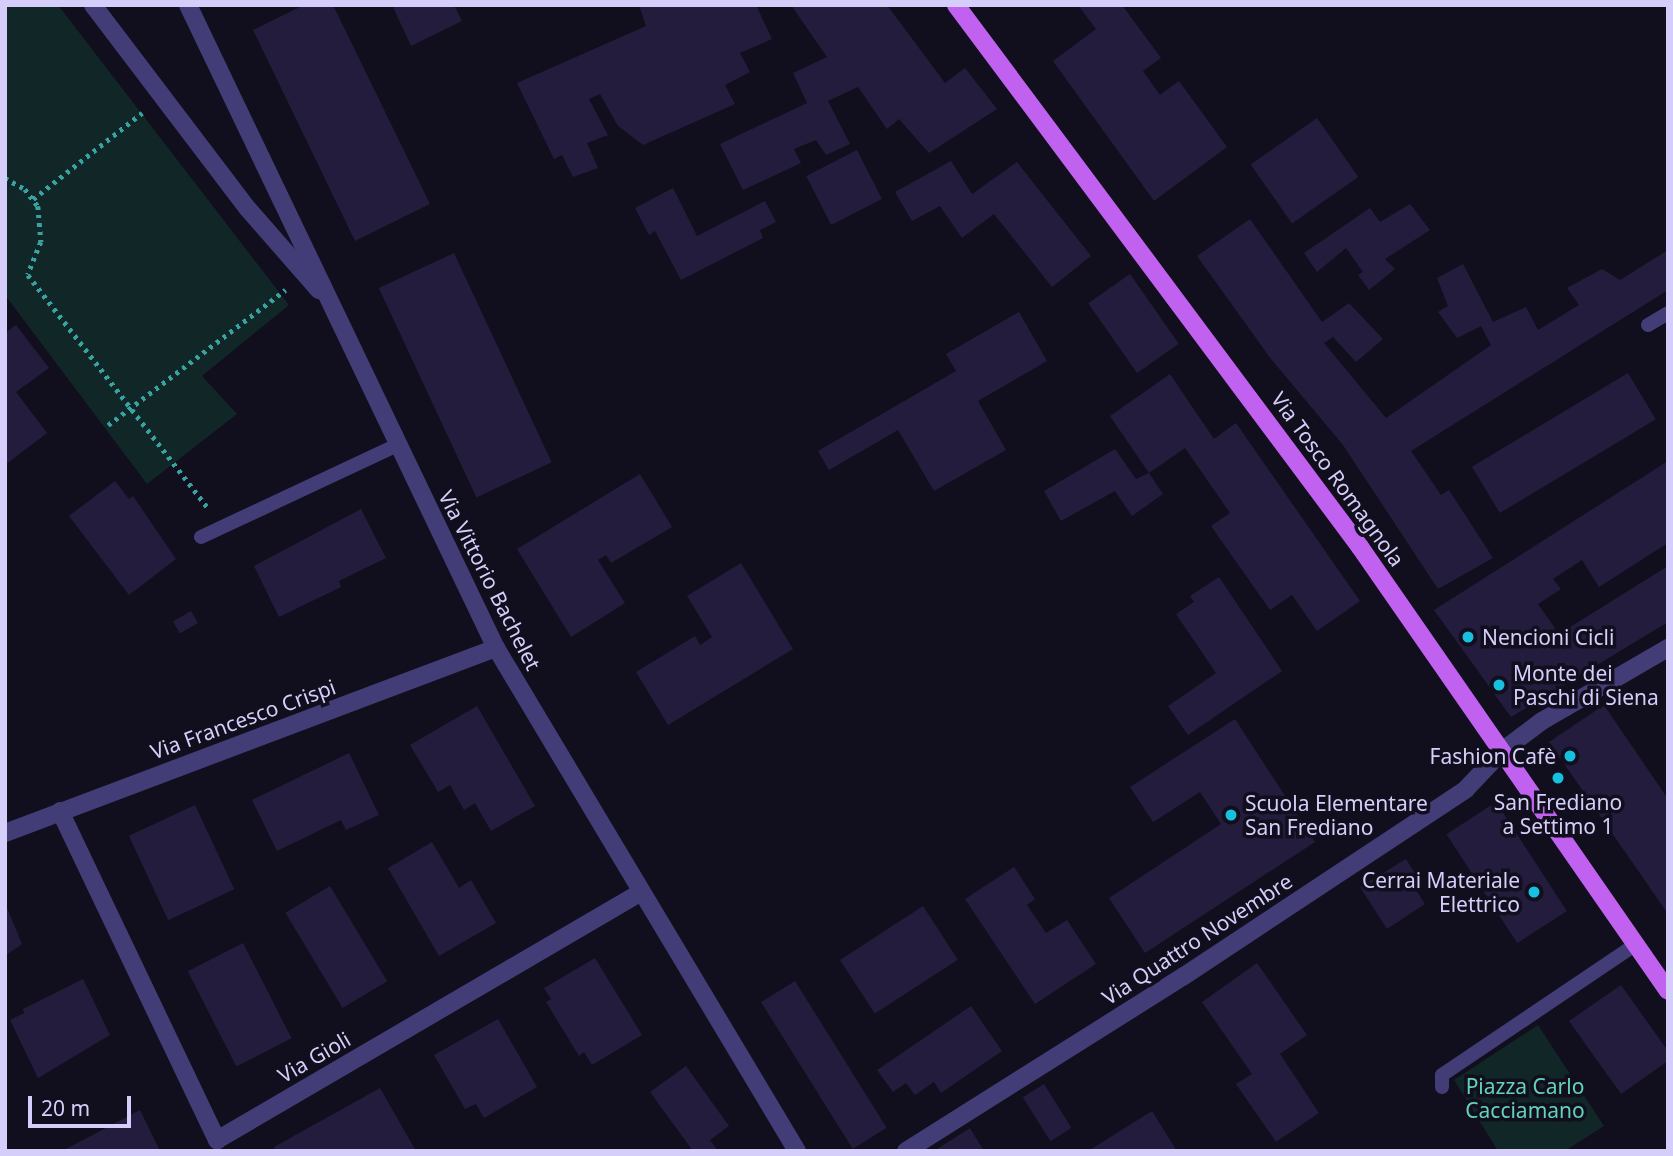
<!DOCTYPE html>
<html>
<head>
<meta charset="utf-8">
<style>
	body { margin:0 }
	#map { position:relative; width:1673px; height:1156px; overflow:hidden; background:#110e1d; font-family:"Noto Sans",sans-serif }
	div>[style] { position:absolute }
	.green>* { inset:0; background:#112626 }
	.building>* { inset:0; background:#241c3c; transform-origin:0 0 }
	.path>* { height:4.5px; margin-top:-2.25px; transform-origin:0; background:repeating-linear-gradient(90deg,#39a3a2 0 3.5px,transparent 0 8.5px) }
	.service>* { height:14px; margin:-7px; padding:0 7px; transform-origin:7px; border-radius:7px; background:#423d77 }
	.minor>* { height:18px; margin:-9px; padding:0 9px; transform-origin:9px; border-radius:9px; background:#423d77 }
	.primary>* { height:18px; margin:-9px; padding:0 9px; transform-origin:9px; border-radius:9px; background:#c061ef }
	.dots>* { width:19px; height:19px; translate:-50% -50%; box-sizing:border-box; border:4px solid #110e1d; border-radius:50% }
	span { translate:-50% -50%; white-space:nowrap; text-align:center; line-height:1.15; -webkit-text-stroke:7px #110e1d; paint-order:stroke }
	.street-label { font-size:21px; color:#d5cefa }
	.poi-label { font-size:21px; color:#d5cefa }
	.left { translate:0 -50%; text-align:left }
	.right { translate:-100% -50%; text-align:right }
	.park-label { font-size:21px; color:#63d2bb }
	.frame { position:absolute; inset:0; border:7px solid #d5cefa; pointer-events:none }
	.scale { position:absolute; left:28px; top:1096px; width:103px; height:32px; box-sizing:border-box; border:4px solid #d5cefa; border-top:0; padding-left:9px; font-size:21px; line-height:24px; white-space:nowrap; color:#d5cefa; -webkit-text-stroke:5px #110e1d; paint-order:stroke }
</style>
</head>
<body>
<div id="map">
	<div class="green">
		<i style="clip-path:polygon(5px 5px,58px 5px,289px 305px,202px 376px,237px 414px,147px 484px,5px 295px)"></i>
		<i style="clip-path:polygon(1538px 1025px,1604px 1126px,1565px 1151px,1498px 1151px,1454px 1080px)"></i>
	</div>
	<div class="building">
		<i style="clip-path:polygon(304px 5px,333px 5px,430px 204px,355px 241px,253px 30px)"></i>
		<i style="clip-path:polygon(392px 5px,454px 5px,462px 21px,411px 46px)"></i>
		<i style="clip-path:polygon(639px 5px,756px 5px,772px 39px,740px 53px,750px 72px,725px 85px,735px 104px,643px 145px,618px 126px,600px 94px,589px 99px,608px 135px,587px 143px,598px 168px,573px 177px,562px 155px,554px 159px,517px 83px,646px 26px)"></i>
		<i style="clip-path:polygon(791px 5px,887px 5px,945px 83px,965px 68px,997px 109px,929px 153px,899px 119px,887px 129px,858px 87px,828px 101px,850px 144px,826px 155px,816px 140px,794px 149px,801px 163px,743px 190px,720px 144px,807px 103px,793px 73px,827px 57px)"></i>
		<i style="clip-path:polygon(1078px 5px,1122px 5px,1161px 58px,1143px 71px,1160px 95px,1179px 81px,1227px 147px,1154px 201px,1053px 61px,1096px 29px)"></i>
		<i style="left:1317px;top:118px;width:72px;height:81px;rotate:55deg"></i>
		<i style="left:857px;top:150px;width:55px;height:57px;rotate:63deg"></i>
		<i style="clip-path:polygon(951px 161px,972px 194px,1017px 162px,1091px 256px,1052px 287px,994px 214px,962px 238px,940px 206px,912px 221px,895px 192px)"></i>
		<i style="clip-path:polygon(673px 188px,697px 236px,765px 201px,776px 222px,760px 230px,763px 238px,681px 280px,655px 231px,649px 235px,635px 208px)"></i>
		<i style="clip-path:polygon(1410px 204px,1430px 230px,1385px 259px,1395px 269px,1369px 290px,1358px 275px,1363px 272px,1346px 248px,1317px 272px,1304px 253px,1370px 208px,1380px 222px)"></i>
		<i style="clip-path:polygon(1250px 219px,1322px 322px,1349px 303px,1383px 339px,1356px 362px,1333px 337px,1324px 343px,1386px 418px,1491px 345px,1481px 326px,1457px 338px,1438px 312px,1448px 306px,1437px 278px,1463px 264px,1493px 322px,1526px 307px,1538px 330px,1579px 305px,1567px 288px,1602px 269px,1620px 280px,1668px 250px,1668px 290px,1411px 451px,1441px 495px,1449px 490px,1493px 558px,1438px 589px,1343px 445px,1271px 359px,1197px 256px)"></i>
		<i style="left:454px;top:253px;width:231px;height:83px;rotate:65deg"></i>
		<i style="left:1130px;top:274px;width:85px;height:51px;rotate:55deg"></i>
		<i style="clip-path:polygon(1019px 312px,1047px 361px,978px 401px,1006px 450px,934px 491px,898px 430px,829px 470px,818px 451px,956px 371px,946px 354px)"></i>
		<i style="clip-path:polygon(16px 325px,49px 368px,16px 392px,47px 433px,5px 465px,5px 333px)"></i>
		<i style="left:1628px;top:373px;width:54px;height:182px;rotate:59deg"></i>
		<i style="clip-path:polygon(1170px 374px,1214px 439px,1236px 423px,1360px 601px,1317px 631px,1292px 595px,1270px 610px,1211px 526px,1230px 513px,1185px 448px,1149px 473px,1110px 416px)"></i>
		<i style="clip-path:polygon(1115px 449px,1136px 479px,1149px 473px,1163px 494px,1132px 516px,1115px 491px,1061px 521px,1044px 491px)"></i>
		<i style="clip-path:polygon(1668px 461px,1668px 543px,1599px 587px,1582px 560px,1553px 579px,1561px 589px,1538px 604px,1559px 634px,1668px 566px,1668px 622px,1511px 717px,1434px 610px)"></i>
		<i style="clip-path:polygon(640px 474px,672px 527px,611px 563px,606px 555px,598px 560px,625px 603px,571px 637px,517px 549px)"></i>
		<i style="clip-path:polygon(115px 481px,129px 499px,133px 496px,176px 559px,129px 595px,69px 516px)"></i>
		<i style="clip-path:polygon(361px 509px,386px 558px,339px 581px,341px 587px,279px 617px,254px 566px)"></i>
		<i style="clip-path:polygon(741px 563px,793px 649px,668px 725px,636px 672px,695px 636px,700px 645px,712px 637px,687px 596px)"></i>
		<i style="clip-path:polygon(1219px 577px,1282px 671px,1188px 735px,1168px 706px,1216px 673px,1176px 614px,1194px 602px,1190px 596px)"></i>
		<i style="left:191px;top:611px;width:14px;height:21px;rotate:60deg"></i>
		<i style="clip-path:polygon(1604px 705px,1668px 799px,1668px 914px,1549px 742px)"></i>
		<i style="clip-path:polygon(477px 706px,535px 806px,491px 831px,475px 803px,464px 810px,450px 785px,438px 792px,410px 745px)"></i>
		<i style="clip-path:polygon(1235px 719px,1315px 842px,1145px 953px,1109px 898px,1221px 824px,1200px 792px,1153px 822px,1130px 787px)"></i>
		<i style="clip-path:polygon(349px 753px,379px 815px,346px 830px,341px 820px,277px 851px,252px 800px)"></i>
		<i style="left:1496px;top:802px;width:130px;height:59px;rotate:57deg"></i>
		<i style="left:195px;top:805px;width:93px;height:73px;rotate:65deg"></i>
		<i style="clip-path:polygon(432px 842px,459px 888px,471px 880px,496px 923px,439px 956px,388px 868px)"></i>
		<i style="clip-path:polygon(1406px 859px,1419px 880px,1412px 884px,1425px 904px,1387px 929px,1360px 887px)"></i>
		<i style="clip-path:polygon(1014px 867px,1035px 899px,1027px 905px,1046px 933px,1067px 920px,1096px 964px,1035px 1004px,965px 899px)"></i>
		<i style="left:330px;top:886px;width:111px;height:52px;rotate:59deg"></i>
		<i style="clip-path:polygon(5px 903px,22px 944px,5px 956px)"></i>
		<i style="left:923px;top:906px;width:64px;height:99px;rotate:57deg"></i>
		<i style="left:243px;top:943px;width:107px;height:62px;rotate:63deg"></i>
		<i style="clip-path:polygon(595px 958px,642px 1035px,592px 1065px,584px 1052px,579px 1056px,546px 1002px,551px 999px,544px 988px)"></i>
		<i style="clip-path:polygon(1257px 963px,1307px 1035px,1280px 1054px,1319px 1113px,1276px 1142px,1236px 1084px,1252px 1074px,1202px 1002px)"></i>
		<i style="clip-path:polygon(83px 979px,110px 1035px,38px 1078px,10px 1020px,24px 1013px,23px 1009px)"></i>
		<i style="left:795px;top:981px;width:173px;height:40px;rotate:58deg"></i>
		<i style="clip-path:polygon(1621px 985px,1668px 1051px,1668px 1061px,1621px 1094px,1569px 1021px)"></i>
		<i style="clip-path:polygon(971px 1006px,1002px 1051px,941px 1093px,934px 1082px,915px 1095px,906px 1083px,893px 1092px,877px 1070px)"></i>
		<i style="clip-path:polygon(498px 1019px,537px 1087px,484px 1118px,476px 1104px,465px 1109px,434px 1055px)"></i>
		<i style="clip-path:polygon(686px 1066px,729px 1126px,710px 1140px,718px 1151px,693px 1151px,650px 1092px)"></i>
		<i style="left:1044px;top:1084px;width:52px;height:25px;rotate:58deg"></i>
		<i style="clip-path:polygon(380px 1088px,416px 1151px,276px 1151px,274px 1147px)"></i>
		<i style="clip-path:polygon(140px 1110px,160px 1151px,62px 1151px)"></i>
		<i style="clip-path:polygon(1152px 1111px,1177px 1151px,1088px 1151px)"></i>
		<i style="clip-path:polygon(970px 1128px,984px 1151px,934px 1151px)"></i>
	</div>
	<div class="path">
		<i style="left:5px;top:178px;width:23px;rotate:29deg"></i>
		<i style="left:25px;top:189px;width:21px;rotate:53deg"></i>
		<i style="left:38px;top:206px;width:36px;rotate:85deg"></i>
		<i style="left:41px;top:242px;width:35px;rotate:112deg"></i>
		<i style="left:28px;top:275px;width:293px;rotate:52.3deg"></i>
		<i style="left:33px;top:199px;width:139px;rotate:-38.3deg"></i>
		<i style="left:108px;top:425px;width:223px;rotate:-37.3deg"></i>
	</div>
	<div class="service">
		<i style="left:1648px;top:325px;width:23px;rotate:-31deg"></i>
		<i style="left:201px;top:537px;width:217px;rotate:-25.1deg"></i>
		<i style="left:1442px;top:1087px;width:12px;rotate:-90deg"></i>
		<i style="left:1442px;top:1075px;width:233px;rotate:-34deg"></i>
	</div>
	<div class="minor">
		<i style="left:93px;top:5px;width:256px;rotate:52.8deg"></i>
		<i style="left:248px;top:209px;width:108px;rotate:48.8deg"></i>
		<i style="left:188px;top:5px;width:713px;rotate:64.41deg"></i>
		<i style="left:496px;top:648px;width:586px;rotate:59.1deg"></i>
		<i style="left:60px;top:811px;width:365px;rotate:64.5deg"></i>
		<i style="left:217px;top:1140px;width:490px;rotate:-30.3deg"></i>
		<i style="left:5px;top:833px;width:525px;rotate:-20.65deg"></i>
		<i style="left:906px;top:1151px;width:328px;rotate:-32.2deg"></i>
		<i style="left:1184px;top:976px;width:338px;rotate:-33.5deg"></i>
		<i style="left:1466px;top:789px;width:52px;rotate:-46.5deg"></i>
		<i style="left:1502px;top:751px;width:50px;rotate:-36.9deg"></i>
		<i style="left:1542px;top:721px;width:146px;rotate:-30.1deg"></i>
	</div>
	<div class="primary">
		<i style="left:956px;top:5px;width:676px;rotate:53.3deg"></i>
		<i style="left:1360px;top:547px;width:540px;rotate:55.25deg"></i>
	</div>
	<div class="dots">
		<i style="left:1468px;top:637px;background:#17c0de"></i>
		<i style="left:1499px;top:685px;background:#17c0de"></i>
		<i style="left:1570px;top:756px;background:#17c0de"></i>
		<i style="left:1558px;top:778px;background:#17c0de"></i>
		<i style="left:1231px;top:815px;background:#17c0de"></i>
		<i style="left:1534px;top:892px;background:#17c0de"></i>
	</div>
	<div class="street-label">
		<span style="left:1338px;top:479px;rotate:54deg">Via Tosco Romagnola</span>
		<span style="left:490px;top:580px;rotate:63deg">Via Vittorio Bachelet</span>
		<span style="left:243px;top:719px;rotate:-20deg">Via Francesco Crispi</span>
		<span style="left:1197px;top:939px;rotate:-33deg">Via Quattro Novembre</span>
		<span style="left:314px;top:1057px;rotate:-30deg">Via Gioli</span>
	</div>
	<div class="poi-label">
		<span class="left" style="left:1482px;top:637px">Nencioni Cicli</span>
		<span class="left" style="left:1513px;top:685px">Monte dei<br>Paschi di Siena</span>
		<span class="right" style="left:1556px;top:756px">Fashion Cafè</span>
		<span style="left:1558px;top:814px">San Frediano<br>a Settimo 1</span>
		<span class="left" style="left:1245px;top:815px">Scuola Elementare<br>San Frediano</span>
		<span class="right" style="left:1520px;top:892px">Cerrai Materiale<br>Elettrico</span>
	</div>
	<div class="park-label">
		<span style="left:1525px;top:1098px">Piazza Carlo<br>Cacciamano</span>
	</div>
	<div class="frame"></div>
	<div class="scale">20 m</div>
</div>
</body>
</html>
